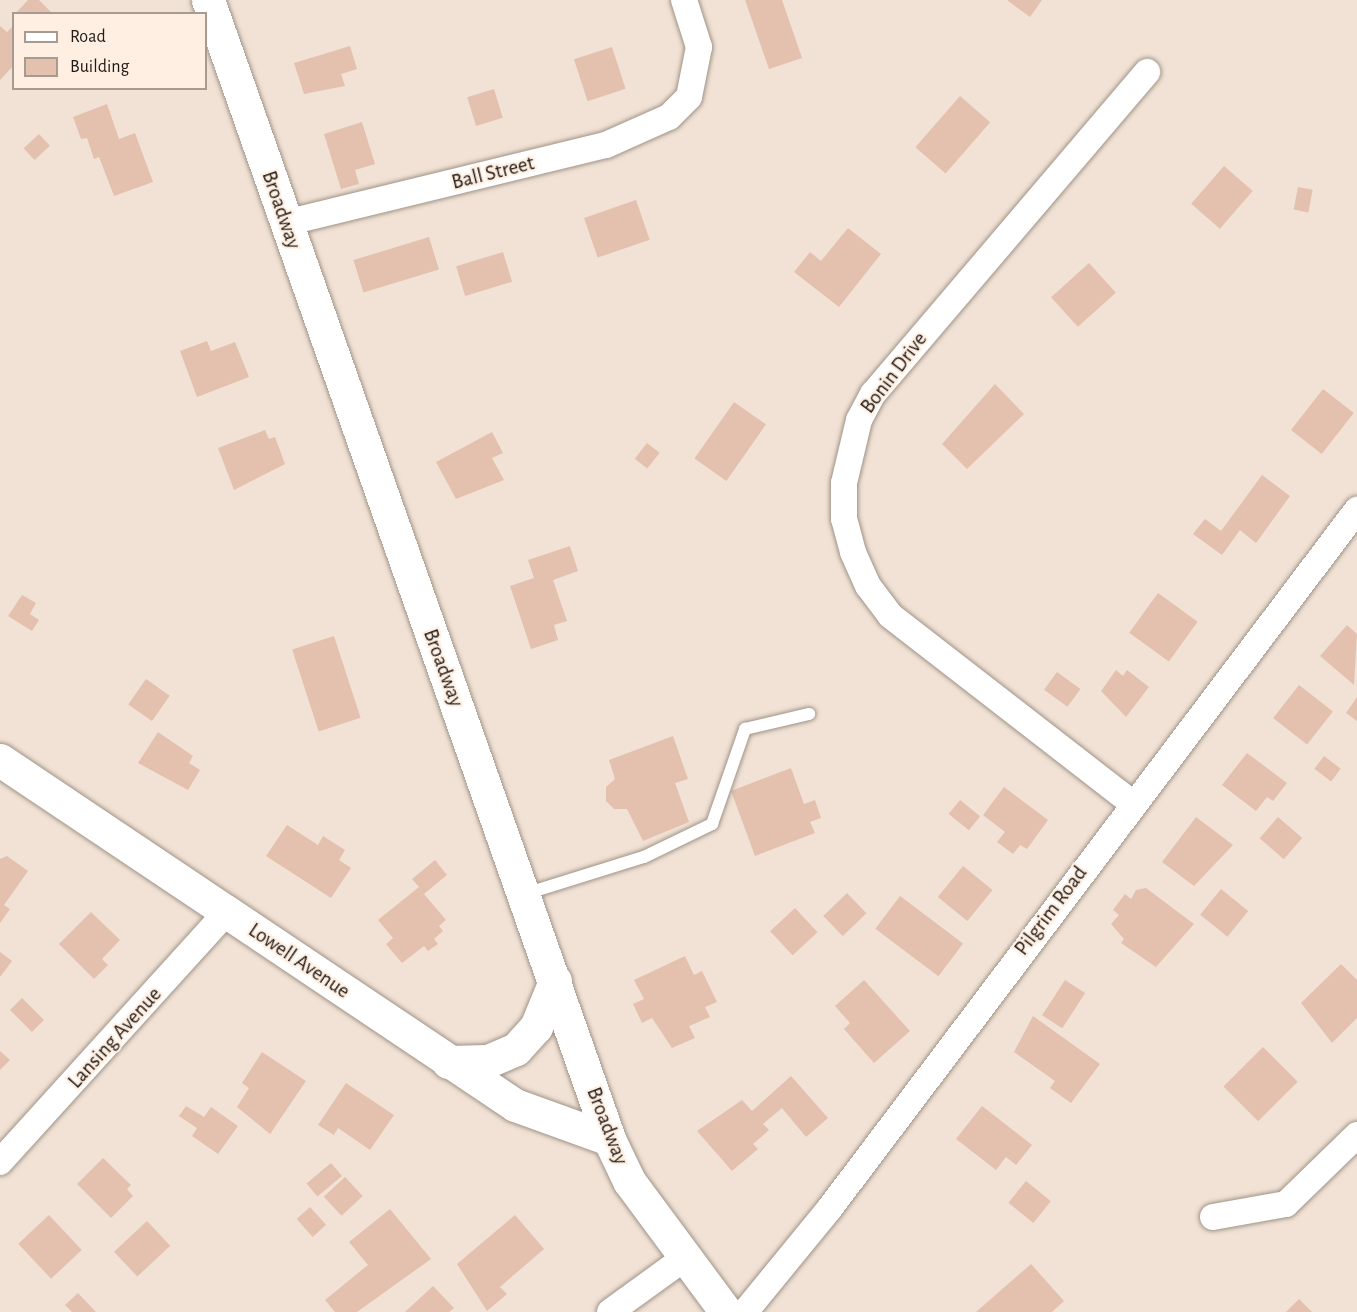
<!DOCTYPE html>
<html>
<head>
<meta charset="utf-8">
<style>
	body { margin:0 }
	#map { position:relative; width:1357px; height:1312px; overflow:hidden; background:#f1e2d5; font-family:"Alegreya Sans",sans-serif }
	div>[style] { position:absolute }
	.building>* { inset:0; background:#e3c1ae; transform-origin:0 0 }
	.roads { filter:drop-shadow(0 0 2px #a09387) drop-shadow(0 0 2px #a09387) }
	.service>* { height:12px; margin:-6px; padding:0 6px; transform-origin:6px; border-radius:6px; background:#fff }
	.minor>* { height:26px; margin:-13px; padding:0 13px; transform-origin:13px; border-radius:13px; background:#fff }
	.secondary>* { height:33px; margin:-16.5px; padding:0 16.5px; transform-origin:16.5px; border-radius:16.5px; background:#fff }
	span { translate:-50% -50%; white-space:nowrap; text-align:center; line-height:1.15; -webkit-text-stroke:4.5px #feefe2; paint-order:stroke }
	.street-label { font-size:21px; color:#211b17 }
	.legend { position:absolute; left:12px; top:12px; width:195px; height:78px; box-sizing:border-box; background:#feefe2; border:2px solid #a69a91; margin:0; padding:8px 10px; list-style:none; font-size:18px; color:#211b17 }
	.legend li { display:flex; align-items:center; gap:12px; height:30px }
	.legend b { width:30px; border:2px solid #a69a91 }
</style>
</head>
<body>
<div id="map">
	<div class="building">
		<i style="clip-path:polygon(28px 0,39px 0,53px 14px,15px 14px)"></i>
		<i style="clip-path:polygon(745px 0,782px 0,802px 58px,769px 69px)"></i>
		<i style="clip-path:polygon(1007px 0,1042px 0,1030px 17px)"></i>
		<i style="clip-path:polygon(14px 25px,14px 65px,0 80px,0 26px,7px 32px)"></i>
		<i style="clip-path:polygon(350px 46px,357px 69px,341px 74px,345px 86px,304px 94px,294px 63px)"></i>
		<i style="left:612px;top:47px;width:44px;height:40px;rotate:72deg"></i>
		<i style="left:494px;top:89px;width:30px;height:28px;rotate:73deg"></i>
		<i style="left:960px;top:96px;width:40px;height:68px;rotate:41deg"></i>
		<i style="clip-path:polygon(107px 104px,119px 139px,135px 133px,153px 182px,114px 196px,99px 157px,94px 159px,87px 138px,81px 139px,73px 117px)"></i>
		<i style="clip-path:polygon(362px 122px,375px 164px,355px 170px,359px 184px,341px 189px,324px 134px)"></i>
		<i style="left:39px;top:134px;width:16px;height:21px;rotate:47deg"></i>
		<i style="left:1224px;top:166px;width:38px;height:50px;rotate:41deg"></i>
		<i style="left:1298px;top:187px;width:15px;height:23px;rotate:11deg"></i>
		<i style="left:636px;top:200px;width:42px;height:55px;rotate:71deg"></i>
		<i style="clip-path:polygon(848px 228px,881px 254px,839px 307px,794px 272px,810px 252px,821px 261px)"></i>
		<i style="left:429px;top:237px;width:34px;height:79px;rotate:73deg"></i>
		<i style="left:503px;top:252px;width:31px;height:49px;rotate:73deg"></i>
		<i style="left:1089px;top:263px;width:40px;height:51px;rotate:48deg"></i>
		<i style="clip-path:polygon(207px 341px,211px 351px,235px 342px,249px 377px,197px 397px,180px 351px)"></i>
		<i style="clip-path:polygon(995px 384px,1024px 414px,967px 469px,942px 444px)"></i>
		<i style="left:1323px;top:389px;width:39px;height:52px;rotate:38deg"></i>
		<i style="left:734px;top:402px;width:39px;height:69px;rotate:35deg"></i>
		<i style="clip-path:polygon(265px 430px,269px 439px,275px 437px,285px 464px,234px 490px,218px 448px)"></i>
		<i style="clip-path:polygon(492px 432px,503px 453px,492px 458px,504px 480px,456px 499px,436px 462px)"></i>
		<i style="left:647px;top:443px;width:16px;height:20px;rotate:38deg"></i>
		<i style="clip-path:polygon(1262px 475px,1290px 496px,1256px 543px,1240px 530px,1222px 555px,1193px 534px,1205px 519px,1221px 531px)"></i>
		<i style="clip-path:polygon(570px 546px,578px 571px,553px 580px,567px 621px,554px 625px,558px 640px,531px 649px,510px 586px,534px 578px,528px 560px)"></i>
		<i style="left:1158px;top:593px;width:49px;height:49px;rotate:36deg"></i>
		<i style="clip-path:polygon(22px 595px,36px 603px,30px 614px,39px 620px,32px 631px,8px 616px)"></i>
		<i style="clip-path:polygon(1347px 625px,1357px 634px,1354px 685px,1320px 656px)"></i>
		<i style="left:334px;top:636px;width:86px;height:44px;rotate:72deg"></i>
		<i style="clip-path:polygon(1116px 670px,1123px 676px,1127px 670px,1149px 687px,1126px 717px,1101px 691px)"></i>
		<i style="left:1057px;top:672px;width:29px;height:22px;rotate:36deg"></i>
		<i style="left:146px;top:679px;width:29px;height:31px;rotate:35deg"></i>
		<i style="left:1299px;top:685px;width:43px;height:42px;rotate:38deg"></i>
		<i style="clip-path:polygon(1357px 697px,1357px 721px,1346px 713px)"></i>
		<i style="clip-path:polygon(158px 732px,193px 756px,189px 763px,200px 770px,188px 790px,138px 763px)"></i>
		<i style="clip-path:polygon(673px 736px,688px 779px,675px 783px,689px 822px,643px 841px,627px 809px,614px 809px,606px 801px,606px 787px,615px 779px,609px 760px)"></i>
		<i style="clip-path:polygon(1247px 753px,1287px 783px,1273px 801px,1267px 797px,1256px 811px,1222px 785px)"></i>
		<i style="left:1324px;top:756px;width:21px;height:16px;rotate:37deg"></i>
		<i style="clip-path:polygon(791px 768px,804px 804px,815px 800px,821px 818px,810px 822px,815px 833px,755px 856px,731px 791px)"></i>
		<i style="clip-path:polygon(1004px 787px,1048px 820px,1027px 849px,1020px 845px,1013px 854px,997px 842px,1005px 832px,983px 815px)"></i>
		<i style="left:960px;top:800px;width:26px;height:18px;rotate:39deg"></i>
		<i style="clip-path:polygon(1196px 817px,1233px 845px,1194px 886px,1162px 862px)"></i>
		<i style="left:1278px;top:817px;width:32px;height:28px;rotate:41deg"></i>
		<i style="clip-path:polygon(287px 825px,318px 845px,323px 836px,345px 850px,339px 860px,351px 868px,331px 898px,266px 856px)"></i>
		<i style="clip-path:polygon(7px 856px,28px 871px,4px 905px,10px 909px,0 923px,0 859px)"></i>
		<i style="clip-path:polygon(435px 860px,447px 875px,424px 894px,446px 920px,439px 926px,443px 931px,434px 939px,438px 944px,428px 951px,424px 946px,402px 963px,386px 944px,393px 938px,378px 920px,419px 887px,412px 879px)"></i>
		<i style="left:963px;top:866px;width:38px;height:40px;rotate:39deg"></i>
		<i style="clip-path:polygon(1146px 888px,1194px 924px,1156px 967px,1121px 943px,1124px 939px,1111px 924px,1119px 915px,1113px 910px,1125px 894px,1131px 899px,1136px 890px)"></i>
		<i style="left:1221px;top:889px;width:35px;height:33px;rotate:39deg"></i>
		<i style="left:847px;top:893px;width:28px;height:33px;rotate:46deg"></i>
		<i style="left:900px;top:896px;width:79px;height:41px;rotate:37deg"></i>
		<i style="left:795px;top:908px;width:33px;height:34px;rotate:47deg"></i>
		<i style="clip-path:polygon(91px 912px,120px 940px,102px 959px,108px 965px,94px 979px,59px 944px)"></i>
		<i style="clip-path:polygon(0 952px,12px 961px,0 977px)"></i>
		<i style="clip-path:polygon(685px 956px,694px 975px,702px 971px,717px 1002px,705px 1007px,710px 1017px,689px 1026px,695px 1038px,672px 1048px,652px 1018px,642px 1023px,633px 1004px,644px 999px,634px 980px)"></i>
		<i style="clip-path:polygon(1341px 964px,1357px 980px,1357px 1018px,1332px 1043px,1301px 1003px)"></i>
		<i style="clip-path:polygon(864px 980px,910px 1031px,874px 1063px,844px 1029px,850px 1023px,835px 1006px)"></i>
		<i style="left:1065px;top:980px;width:24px;height:42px;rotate:33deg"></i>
		<i style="left:22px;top:998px;width:31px;height:17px;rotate:45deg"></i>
		<i style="clip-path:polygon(1033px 1016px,1100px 1064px,1071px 1103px,1050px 1088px,1055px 1081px,1014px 1052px)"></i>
		<i style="left:1263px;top:1047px;width:49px;height:56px;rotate:45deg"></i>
		<i style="clip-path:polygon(0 1051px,10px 1060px,0 1070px)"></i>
		<i style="clip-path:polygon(262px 1052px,306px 1081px,270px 1134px,237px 1107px,249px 1088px,242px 1083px)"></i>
		<i style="clip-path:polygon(791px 1076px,828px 1118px,806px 1137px,782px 1108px,763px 1124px,769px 1130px,753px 1144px,758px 1149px,732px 1171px,697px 1131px,742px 1100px,752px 1111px)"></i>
		<i style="clip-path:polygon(346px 1083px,394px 1115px,370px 1150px,338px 1128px,334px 1135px,318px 1125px)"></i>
		<i style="clip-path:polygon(186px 1106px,204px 1117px,211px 1107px,238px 1126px,218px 1154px,192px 1136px,197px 1128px,179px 1116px)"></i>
		<i style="clip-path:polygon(982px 1106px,1032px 1145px,1016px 1165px,1006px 1157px,996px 1170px,956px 1139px)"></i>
		<i style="clip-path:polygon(103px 1158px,131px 1185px,127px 1189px,133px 1196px,111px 1218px,77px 1184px)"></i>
		<i style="left:331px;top:1163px;width:17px;height:32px;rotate:50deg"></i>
		<i style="left:345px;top:1177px;width:26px;height:29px;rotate:47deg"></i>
		<i style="left:1026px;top:1181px;width:32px;height:28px;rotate:39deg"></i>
		<i style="left:310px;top:1207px;width:24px;height:18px;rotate:48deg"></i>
		<i style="clip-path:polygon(390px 1209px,431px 1259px,357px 1312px,335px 1312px,325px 1300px,368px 1265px,349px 1242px)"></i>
		<i style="left:49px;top:1215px;width:48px;height:42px;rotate:47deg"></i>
		<i style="clip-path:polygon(515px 1215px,544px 1249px,500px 1287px,507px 1294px,487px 1311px,457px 1264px)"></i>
		<i style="left:147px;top:1221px;width:34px;height:45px;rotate:47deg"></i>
		<i style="clip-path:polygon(1031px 1264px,1064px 1301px,1052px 1312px,976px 1312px)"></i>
		<i style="clip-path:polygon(433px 1286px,454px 1308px,449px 1312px,405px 1312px)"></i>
		<i style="clip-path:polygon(78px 1293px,96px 1312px,72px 1312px,65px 1305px)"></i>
		<i style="clip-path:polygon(1299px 1299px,1312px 1312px,1286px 1312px)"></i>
	</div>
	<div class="roads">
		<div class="service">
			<i style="left:525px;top:894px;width:125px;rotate:-17.3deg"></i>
			<i style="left:644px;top:857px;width:76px;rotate:-25.9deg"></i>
			<i style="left:712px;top:824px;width:101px;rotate:-70.8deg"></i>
			<i style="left:745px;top:729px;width:66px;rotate:-13.2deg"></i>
		</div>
		<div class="minor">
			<i style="left:285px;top:223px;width:330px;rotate:-13.7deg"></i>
			<i style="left:606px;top:145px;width:69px;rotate:-24deg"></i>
			<i style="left:669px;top:117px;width:28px;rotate:-45deg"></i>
			<i style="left:689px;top:97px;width:51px;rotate:-78.7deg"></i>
			<i style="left:699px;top:47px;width:49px;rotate:-107.7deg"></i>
			<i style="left:1132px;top:803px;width:306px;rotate:-142.2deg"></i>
			<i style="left:890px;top:615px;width:36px;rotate:-127deg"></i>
			<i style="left:868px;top:586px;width:37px;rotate:-114deg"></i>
			<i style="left:853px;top:552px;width:34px;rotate:-105deg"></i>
			<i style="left:844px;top:519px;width:36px;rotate:-90deg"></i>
			<i style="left:844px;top:483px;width:65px;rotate:-76.6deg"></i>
			<i style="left:859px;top:420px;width:30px;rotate:-62deg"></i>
			<i style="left:873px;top:394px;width:423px;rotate:-49.6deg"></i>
			<i style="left:0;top:1162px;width:338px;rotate:-47.8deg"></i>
			<i style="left:1213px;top:1217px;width:74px;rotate:-10.1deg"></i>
			<i style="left:1286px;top:1204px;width:99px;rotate:-44.2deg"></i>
			<i style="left:610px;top:1312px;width:94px;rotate:-35.9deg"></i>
			<i style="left:745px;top:1312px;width:134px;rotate:-50.7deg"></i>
			<i style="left:830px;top:1208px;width:875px;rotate:-52.95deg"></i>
		</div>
		<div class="secondary">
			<i style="left:208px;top:0;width:1208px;rotate:70.6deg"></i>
			<i style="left:609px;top:1139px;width:47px;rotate:64.5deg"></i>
			<i style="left:629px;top:1181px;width:163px;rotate:53.5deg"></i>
			<i style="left:0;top:760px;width:620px;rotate:33.82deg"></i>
			<i style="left:515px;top:1105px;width:100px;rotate:19.9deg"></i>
			<i style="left:448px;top:1062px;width:40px;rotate:-1.4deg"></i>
			<i style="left:488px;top:1061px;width:30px;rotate:-23deg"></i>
			<i style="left:516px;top:1049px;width:30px;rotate:-48deg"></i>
			<i style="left:536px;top:1027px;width:50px;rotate:-67.6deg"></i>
		</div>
	</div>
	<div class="street-label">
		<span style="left:493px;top:173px;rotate:-14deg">Ball Street</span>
		<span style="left:281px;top:210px;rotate:71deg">Broadway</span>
		<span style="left:894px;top:373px;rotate:-53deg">Bonin Drive</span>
		<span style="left:443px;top:668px;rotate:70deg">Broadway</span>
		<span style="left:1051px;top:911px;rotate:-53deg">Pilgrim Road</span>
		<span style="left:299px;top:961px;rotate:34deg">Lowell Avenue</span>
		<span style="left:115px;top:1038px;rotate:-48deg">Lansing Avenue</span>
		<span style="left:607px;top:1126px;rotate:69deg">Broadway</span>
	</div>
	<ul class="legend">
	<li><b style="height:8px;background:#fff"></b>Road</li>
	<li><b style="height:16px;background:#e3c1ae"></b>Building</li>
	</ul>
</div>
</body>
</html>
